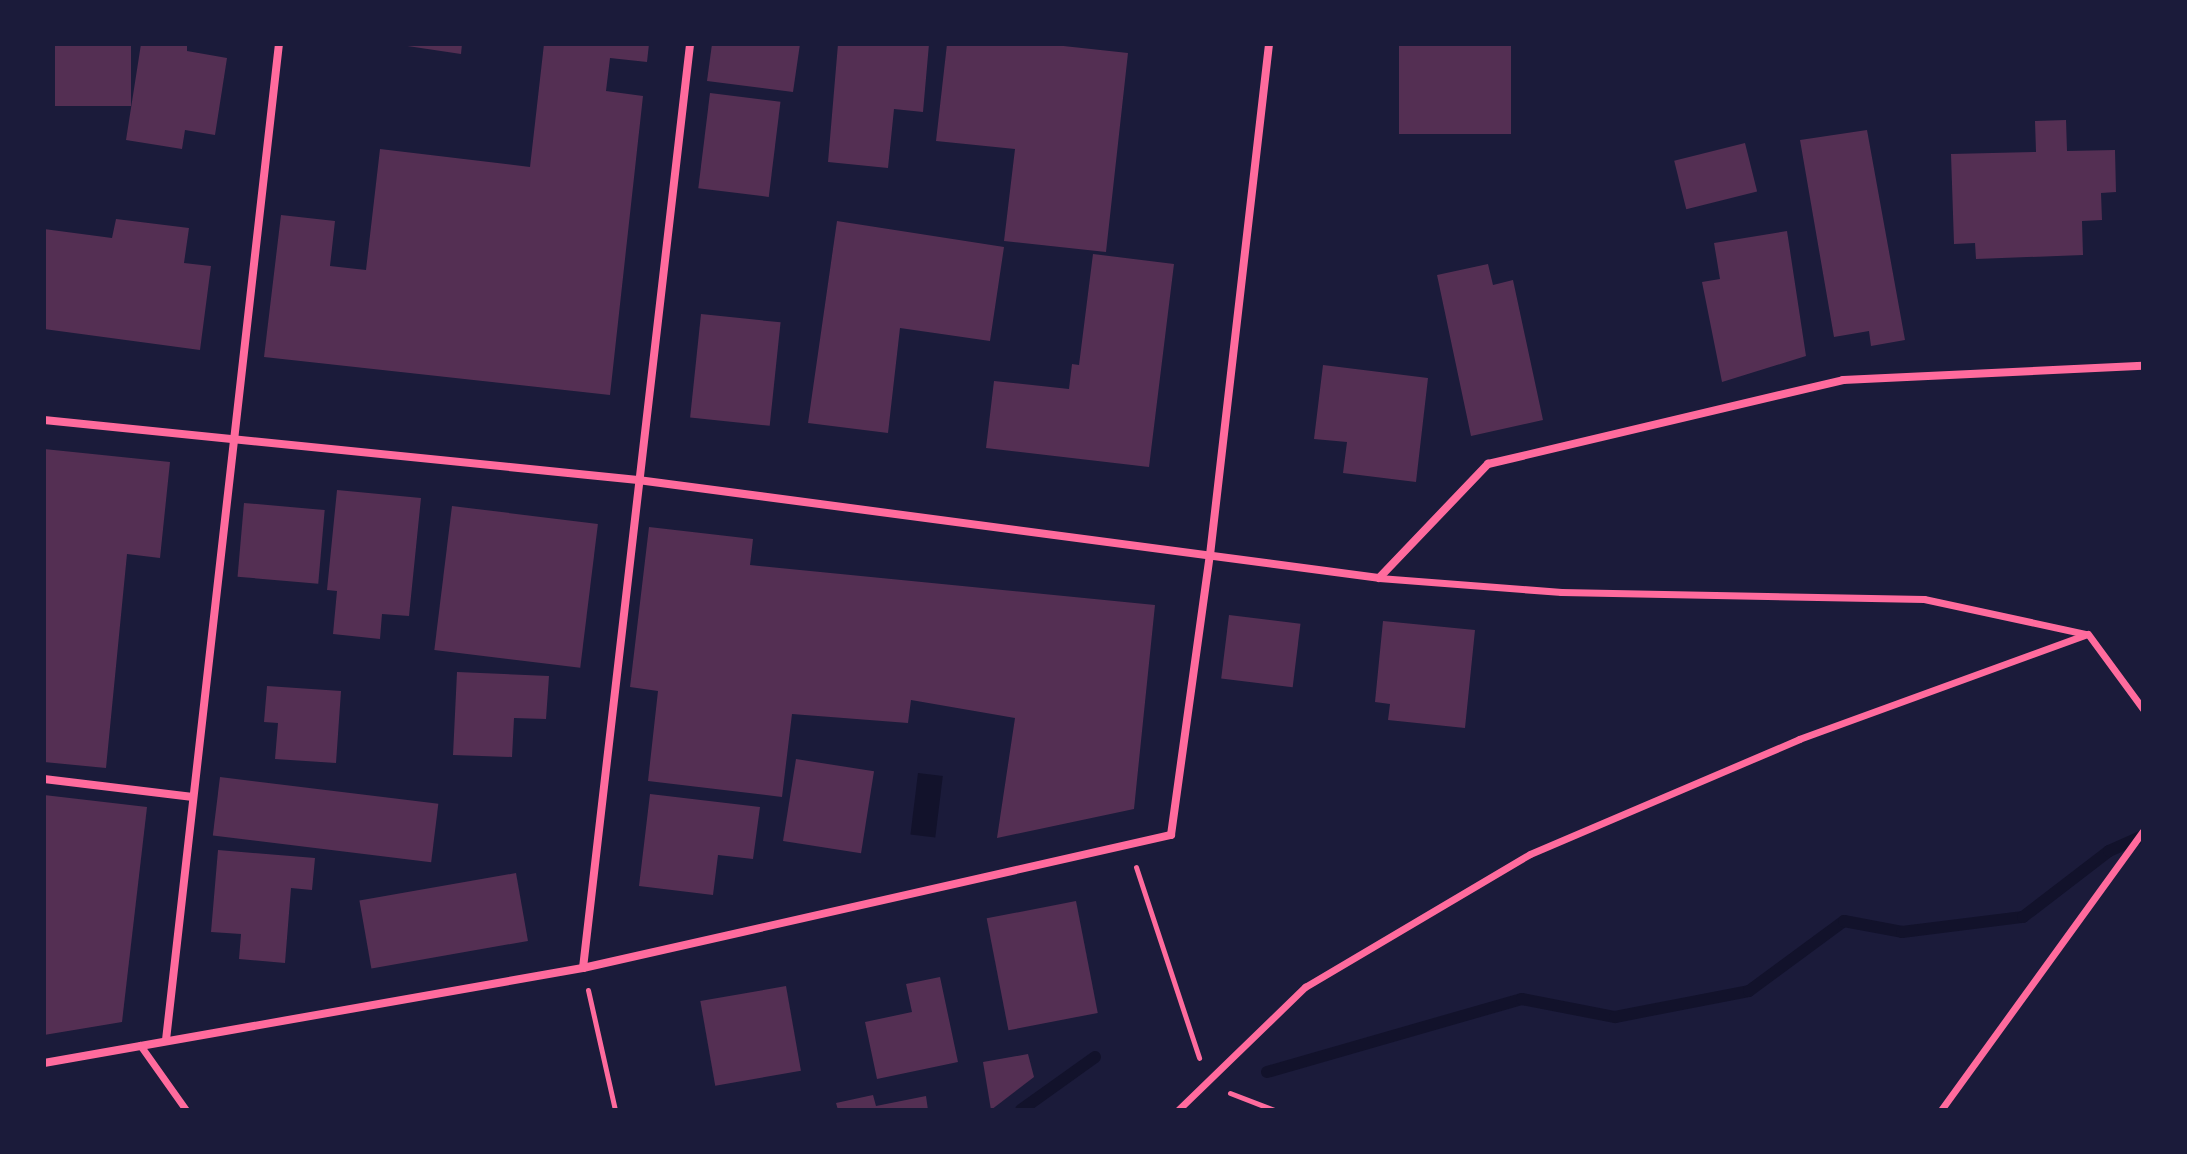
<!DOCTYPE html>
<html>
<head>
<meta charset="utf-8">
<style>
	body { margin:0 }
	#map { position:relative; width:2187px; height:1154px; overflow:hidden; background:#1b1b3a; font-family:Jost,sans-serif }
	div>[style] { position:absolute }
	.water>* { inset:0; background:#12122b; transform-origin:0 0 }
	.stream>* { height:12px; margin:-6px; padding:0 6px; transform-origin:6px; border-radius:6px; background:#12122b }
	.building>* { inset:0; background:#542f53; transform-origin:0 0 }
	.path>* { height:5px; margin:-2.5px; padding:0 2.5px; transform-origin:2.5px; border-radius:2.5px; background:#ff6b9d }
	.pedestrian>* { height:7px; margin:-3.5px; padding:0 3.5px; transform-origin:3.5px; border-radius:3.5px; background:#ff6b9d }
	.minor>* { height:8px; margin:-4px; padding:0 4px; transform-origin:4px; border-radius:4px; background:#ff6b9d }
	span { translate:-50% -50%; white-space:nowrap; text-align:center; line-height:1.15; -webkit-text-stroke:8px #1b1b3a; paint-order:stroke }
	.frame { position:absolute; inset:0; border:46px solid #1b1b3a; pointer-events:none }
</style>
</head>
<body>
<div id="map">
	<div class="water">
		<i style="left:918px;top:773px;width:25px;height:62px;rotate:7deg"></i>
	</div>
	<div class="stream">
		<i style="left:1267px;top:1072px;width:265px;rotate:-16deg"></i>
		<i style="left:1522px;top:999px;width:95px;rotate:11deg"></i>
		<i style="left:1615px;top:1017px;width:136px;rotate:-11deg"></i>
		<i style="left:1749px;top:991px;width:118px;rotate:-36.4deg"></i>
		<i style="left:1844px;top:921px;width:59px;rotate:10.7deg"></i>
		<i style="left:1902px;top:932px;width:122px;rotate:-7.1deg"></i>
		<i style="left:2023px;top:917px;width:108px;rotate:-37.5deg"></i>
		<i style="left:2109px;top:851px;width:37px;rotate:-24deg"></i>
		<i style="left:1021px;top:1110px;width:91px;rotate:-35.6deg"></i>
	</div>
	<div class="building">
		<i style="left:55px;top:44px;width:76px;height:62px"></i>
		<i style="clip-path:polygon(141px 44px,187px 44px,187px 51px,227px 58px,215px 135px,185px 130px,182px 149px,126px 140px)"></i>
		<i style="clip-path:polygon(394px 44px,462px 44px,461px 54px)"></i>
		<i style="clip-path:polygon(544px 44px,649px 44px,647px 62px,610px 58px,606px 91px,643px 96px,610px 395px,264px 357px,281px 215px,335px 221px,330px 266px,366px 270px,380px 149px,530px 167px)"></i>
		<i style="clip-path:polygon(712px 44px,800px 44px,793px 92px,707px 81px)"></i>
		<i style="clip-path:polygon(838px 44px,929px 44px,923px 112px,894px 109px,888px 168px,828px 162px)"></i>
		<i style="clip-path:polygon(947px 44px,1045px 44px,1128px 53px,1106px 252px,1004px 241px,1015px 149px,936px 141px)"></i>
		<i style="left:1399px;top:44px;width:112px;height:90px"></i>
		<i style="left:710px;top:93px;width:71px;height:96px;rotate:7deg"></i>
		<i style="clip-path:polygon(2066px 120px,2067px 151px,2115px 150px,2116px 192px,2101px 193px,2102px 220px,2082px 221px,2083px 255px,1976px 259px,1975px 243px,1954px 244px,1951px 154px,2036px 152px,2035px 121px)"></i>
		<i style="clip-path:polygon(1867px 130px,1905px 340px,1871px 346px,1869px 331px,1834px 337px,1800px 140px)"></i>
		<i style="left:1745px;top:143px;width:50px;height:73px;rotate:76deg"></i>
		<i style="clip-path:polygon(116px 219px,189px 228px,184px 263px,211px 266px,200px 350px,44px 329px,44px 229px,112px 238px)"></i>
		<i style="clip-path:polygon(837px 221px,1004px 247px,990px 341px,900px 328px,888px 433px,808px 423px)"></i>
		<i style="clip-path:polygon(1787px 231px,1806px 356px,1722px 382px,1702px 282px,1720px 279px,1714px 243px)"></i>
		<i style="clip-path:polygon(1093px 254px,1174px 264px,1149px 467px,986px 448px,994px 381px,1069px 389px,1072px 364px,1079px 365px)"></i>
		<i style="clip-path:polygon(1488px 264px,1493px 285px,1513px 280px,1543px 420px,1471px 436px,1437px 275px)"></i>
		<i style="left:701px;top:314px;width:80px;height:104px;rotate:6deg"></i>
		<i style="clip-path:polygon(1323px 365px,1428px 378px,1416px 482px,1343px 473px,1347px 442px,1314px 439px)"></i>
		<i style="clip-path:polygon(44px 449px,170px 462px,160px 558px,127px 554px,106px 768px,44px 762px)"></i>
		<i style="clip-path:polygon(337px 490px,421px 498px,409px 616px,382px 614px,380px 639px,333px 634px,337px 591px,327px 590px)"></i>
		<i style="left:244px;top:503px;width:81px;height:74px;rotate:5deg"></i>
		<i style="left:452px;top:506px;width:147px;height:145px;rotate:7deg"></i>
		<i style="clip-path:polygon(649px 527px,753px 539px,750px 565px,1155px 605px,1134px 809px,997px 838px,1015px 718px,911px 700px,908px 723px,792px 714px,782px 797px,648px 781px,658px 691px,630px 687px)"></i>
		<i style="left:1229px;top:615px;width:72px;height:64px;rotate:7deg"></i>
		<i style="clip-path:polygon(1383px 621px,1475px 630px,1465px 728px,1388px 720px,1390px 704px,1375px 702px)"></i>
		<i style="clip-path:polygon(457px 672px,549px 676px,546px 719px,514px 718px,512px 757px,453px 755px)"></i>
		<i style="clip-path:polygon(267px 686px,341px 691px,336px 763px,275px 759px,278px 723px,264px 722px)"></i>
		<i style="left:796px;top:759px;width:79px;height:83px;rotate:9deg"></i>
		<i style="left:220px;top:777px;width:220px;height:59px;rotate:7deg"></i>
		<i style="clip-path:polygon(650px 794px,760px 807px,753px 859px,718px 855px,713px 895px,639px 886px)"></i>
		<i style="clip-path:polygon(44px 795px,147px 807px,122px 1022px,44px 1035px)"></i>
		<i style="clip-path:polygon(218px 850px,315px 858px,312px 890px,291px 888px,285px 963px,239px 959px,241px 934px,211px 932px)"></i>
		<i style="left:516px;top:873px;width:69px;height:159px;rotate:80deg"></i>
		<i style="left:1076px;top:901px;width:114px;height:91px;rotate:79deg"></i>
		<i style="clip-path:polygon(940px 977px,958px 1062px,877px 1079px,865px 1022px,912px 1012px,906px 984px)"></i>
		<i style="left:786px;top:986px;width:86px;height:87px;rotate:80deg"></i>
		<i style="clip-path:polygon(1028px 1054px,1034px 1077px,991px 1110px,983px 1062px)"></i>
		<i style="clip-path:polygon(873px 1095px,876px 1106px,926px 1096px,928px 1110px,838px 1110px,836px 1103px)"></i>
	</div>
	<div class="path">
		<i style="left:1136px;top:867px;width:201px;rotate:71.7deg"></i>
		<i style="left:588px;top:990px;width:123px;rotate:77.3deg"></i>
		<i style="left:1230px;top:1093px;width:47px;rotate:21.1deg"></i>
	</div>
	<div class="pedestrian">
		<i style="left:1379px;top:578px;width:183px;rotate:4.4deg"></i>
		<i style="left:1561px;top:592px;width:363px;rotate:1.1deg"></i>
		<i style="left:1924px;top:599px;width:166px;rotate:12.2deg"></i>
		<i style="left:140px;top:1045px;width:80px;rotate:54.7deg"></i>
		<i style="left:1178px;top:1110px;width:177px;rotate:-44.1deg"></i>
		<i style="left:1305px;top:987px;width:261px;rotate:-30.6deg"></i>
		<i style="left:1530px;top:854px;width:293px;rotate:-23.1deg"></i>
		<i style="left:1799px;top:739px;width:307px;rotate:-20deg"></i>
		<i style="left:2088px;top:634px;width:93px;rotate:53.7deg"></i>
		<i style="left:1941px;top:1110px;width:344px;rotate:-54.1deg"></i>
	</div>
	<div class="minor">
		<i style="left:44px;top:420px;width:597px;rotate:5.77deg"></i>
		<i style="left:638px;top:480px;width:747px;rotate:7.53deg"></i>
		<i style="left:1379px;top:578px;width:158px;rotate:-46.3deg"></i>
		<i style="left:1488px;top:464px;width:365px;rotate:-13.3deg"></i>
		<i style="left:1843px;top:380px;width:300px;rotate:-2.7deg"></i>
		<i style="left:44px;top:779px;width:150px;rotate:6.9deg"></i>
		<i style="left:583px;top:968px;width:930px;rotate:-83.39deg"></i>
		<i style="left:166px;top:1040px;width:1002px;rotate:-83.53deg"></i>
		<i style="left:44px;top:1063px;width:547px;rotate:-10deg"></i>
		<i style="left:583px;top:968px;width:603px;rotate:-12.75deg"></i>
		<i style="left:1171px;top:835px;width:283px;rotate:-82.1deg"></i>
		<i style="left:1210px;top:555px;width:514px;rotate:-83.41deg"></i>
	</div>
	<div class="frame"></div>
</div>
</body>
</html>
